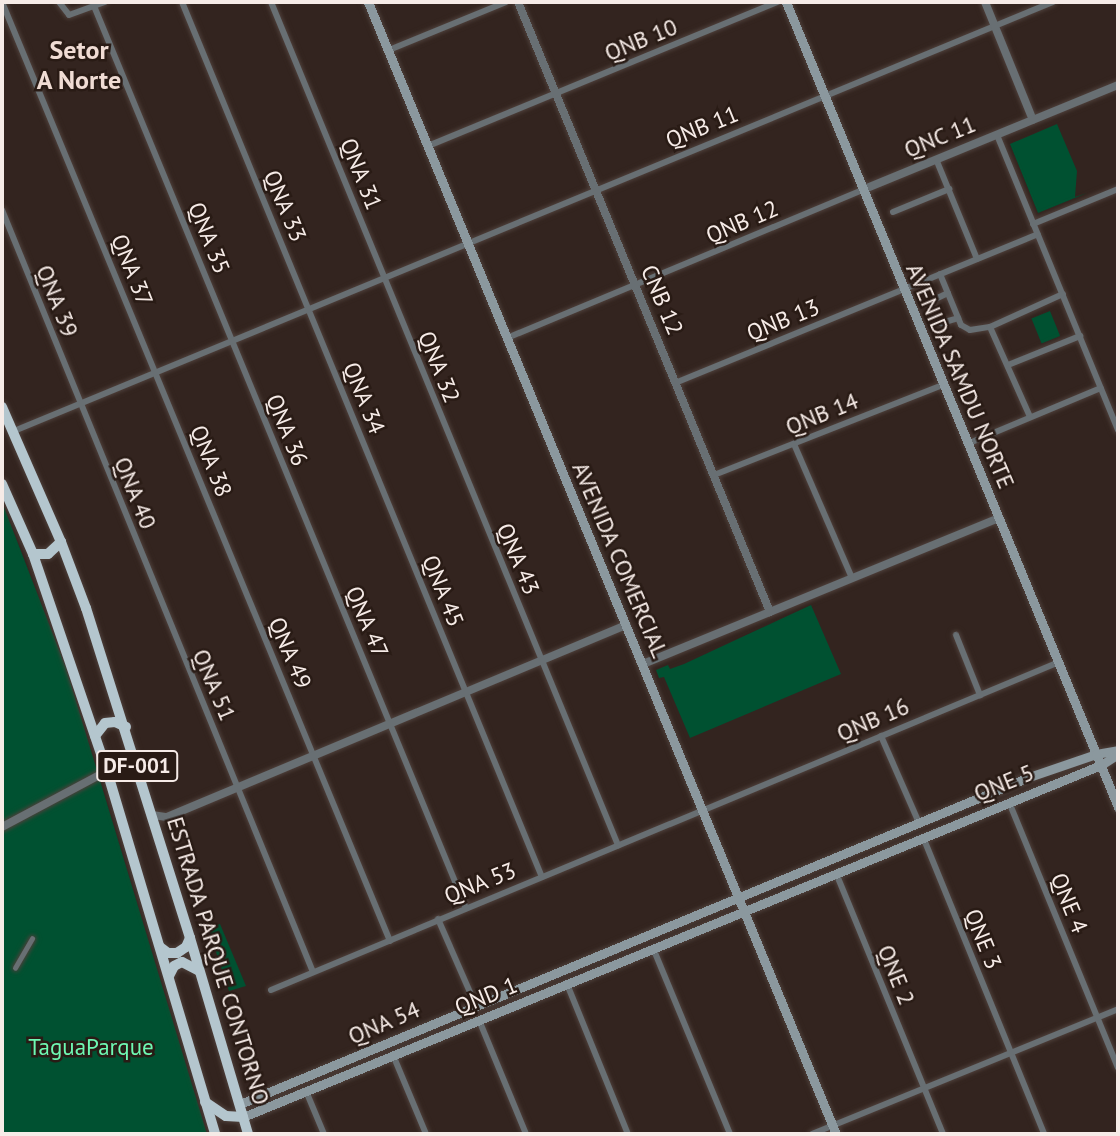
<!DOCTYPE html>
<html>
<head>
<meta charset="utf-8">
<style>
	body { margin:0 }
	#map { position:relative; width:1120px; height:1136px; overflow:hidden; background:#33241f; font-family:"PT Sans",sans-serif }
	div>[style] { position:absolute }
	.green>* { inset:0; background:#005131; transform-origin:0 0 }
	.roads { filter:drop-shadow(0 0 2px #4e403b) drop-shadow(0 0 2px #4e403b) }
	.pedestrian>* { height:4.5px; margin:-2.25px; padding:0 2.25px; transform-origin:2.25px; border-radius:2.25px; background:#686f73 }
	.minor>* { height:6px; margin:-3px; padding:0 3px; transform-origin:3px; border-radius:3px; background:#686f73 }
	.tertiary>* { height:8px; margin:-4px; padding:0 4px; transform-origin:4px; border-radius:4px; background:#686f73 }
	.secondary>* { height:9px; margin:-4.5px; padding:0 4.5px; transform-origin:4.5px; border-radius:4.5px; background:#8b989e }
	.trunk>* { height:10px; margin:-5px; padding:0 5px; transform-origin:5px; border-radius:5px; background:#b4c6ce }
	span { translate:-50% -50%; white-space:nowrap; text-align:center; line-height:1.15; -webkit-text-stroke:5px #291b15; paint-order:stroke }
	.shield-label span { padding:2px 5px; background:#291b15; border:2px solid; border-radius:5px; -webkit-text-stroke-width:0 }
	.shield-label { font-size:21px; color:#f6ebe7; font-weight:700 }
	.street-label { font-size:23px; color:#f6ebe7 }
	.park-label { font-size:23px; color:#6ef9b3 }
	.quarter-label { font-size:26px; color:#f0dcd4; font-weight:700 }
	.frame { position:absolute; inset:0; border:4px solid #f6ebe7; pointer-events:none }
</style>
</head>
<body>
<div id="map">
	<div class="green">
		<i style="clip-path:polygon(1057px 124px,1077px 171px,1075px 197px,1087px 193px,1038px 213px,1010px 144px)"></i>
		<i style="left:1050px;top:311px;width:27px;height:20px;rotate:68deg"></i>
		<i style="clip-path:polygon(2px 502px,66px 668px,207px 1134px,2px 1134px)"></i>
		<i style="clip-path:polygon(811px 605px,841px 674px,690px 738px,664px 677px,659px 678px,656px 670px,668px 665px,670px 669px,684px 664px)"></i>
		<i style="clip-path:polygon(220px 924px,246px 986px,229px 991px,208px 928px)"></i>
	</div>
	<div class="roads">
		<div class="pedestrian">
			<i style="left:15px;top:968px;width:34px;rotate:-60deg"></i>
		</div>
		<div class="minor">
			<i style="left:2px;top:2px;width:1016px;rotate:67.55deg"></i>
			<i style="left:59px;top:2px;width:16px;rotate:52deg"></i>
			<i style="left:69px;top:15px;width:38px;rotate:-20deg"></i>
			<i style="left:182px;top:2px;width:946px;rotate:67.64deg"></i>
			<i style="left:271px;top:2px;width:912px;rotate:67.63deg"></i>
			<i style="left:94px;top:6px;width:976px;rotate:67.59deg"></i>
			<i style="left:389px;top:50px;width:126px;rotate:-22.3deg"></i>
			<i style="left:997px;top:135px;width:319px;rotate:67.7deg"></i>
			<i style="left:428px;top:146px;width:378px;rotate:-22.4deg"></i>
			<i style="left:936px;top:159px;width:108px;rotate:67.7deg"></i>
			<i style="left:2px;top:210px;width:823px;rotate:67.8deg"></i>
			<i style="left:893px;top:212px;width:61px;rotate:-22.3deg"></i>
			<i style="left:1033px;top:224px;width:92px;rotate:-22.4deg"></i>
			<i style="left:940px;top:274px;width:55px;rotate:67.6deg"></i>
			<i style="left:961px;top:325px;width:10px;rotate:29deg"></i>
			<i style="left:970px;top:330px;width:20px;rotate:-9deg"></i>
			<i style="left:990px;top:327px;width:80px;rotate:-24.3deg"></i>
			<i style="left:948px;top:293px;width:17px;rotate:155deg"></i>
			<i style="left:933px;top:300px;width:10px;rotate:101deg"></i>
			<i style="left:931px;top:310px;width:11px;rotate:63deg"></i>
			<i style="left:936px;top:320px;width:6px;rotate:31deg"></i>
			<i style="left:941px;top:323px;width:18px;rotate:-16deg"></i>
			<i style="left:990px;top:327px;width:98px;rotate:66deg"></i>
			<i style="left:507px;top:338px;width:385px;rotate:-22.6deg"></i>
			<i style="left:1008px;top:365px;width:78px;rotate:-21.9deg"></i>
			<i style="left:675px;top:383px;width:392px;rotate:-22.3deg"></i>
			<i style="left:14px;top:431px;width:1124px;rotate:-22.44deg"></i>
			<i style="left:794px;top:444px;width:146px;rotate:66.6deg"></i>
			<i style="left:967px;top:444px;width:145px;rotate:-22.7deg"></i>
			<i style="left:714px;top:475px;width:245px;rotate:-21.5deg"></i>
			<i style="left:956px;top:635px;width:65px;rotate:68.2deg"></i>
			<i style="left:881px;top:736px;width:95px;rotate:66.4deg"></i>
			<i style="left:1009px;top:802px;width:287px;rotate:67.7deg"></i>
			<i style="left:923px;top:837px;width:321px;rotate:67.8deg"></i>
			<i style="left:836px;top:873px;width:282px;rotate:67.7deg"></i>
			<i style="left:438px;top:919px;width:95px;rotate:66.4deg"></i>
			<i style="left:653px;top:948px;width:201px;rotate:67.5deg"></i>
			<i style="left:567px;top:984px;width:162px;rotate:67.9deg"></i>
			<i style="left:271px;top:990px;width:851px;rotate:-22.59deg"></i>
			<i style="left:479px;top:1020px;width:123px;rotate:67.6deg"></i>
			<i style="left:393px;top:1055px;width:86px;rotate:67.3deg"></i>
			<i style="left:306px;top:1091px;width:47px;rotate:67.3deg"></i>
			<i style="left:812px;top:1134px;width:331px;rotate:-22.2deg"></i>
		</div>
		<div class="tertiary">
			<i style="left:518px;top:2px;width:660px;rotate:67.55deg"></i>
			<i style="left:985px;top:2px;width:127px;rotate:67.9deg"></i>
			<i style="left:862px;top:190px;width:277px;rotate:-22.3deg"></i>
			<i style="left:643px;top:664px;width:385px;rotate:-22.3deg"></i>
			<i style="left:152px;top:815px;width:15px;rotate:8deg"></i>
			<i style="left:167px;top:817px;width:498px;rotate:-22.7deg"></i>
			<i style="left:2px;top:827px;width:119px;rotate:-28.1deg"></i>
		</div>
		<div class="secondary">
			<i style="left:368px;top:2px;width:1225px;rotate:67.54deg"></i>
			<i style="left:786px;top:2px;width:871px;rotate:67.59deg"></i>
			<i style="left:240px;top:1104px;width:854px;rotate:-22.51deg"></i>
			<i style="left:1029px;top:777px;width:71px;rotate:-18.9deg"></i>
			<i style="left:1096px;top:754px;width:22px;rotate:-10deg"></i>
			<i style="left:243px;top:1117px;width:927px;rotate:-22.31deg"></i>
			<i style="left:1101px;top:765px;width:20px;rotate:-33deg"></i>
		</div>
		<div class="trunk">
			<i style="left:2px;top:407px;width:147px;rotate:66.4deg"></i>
			<i style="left:61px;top:542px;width:71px;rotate:69.3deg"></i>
			<i style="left:86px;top:608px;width:346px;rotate:72.5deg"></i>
			<i style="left:190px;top:938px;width:204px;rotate:73.5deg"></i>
			<i style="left:2px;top:484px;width:77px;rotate:66.1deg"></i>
			<i style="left:33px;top:554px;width:229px;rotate:71.2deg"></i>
			<i style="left:107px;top:771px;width:379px;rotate:73.4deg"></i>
			<i style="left:33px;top:554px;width:15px"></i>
			<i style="left:48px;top:554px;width:18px;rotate:-43deg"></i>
			<i style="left:95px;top:736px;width:16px;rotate:-52deg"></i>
			<i style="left:105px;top:723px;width:10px;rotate:-6deg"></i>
			<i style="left:115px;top:722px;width:12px;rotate:24deg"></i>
			<i style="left:160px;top:947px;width:10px;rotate:37deg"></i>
			<i style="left:168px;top:953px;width:9px"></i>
			<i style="left:177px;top:953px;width:11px;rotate:-34deg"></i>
			<i style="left:186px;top:947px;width:10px;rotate:-66deg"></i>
			<i style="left:169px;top:976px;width:11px;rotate:-63deg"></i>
			<i style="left:174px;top:966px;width:9px;rotate:-27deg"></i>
			<i style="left:182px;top:962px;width:18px;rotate:27deg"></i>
			<i style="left:205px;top:1102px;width:25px;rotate:34deg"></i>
			<i style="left:226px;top:1116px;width:17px;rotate:3deg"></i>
		</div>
	</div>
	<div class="shield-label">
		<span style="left:137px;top:766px">DF-001</span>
	</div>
	<div class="street-label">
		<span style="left:641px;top:40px;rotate:-22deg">QNB 10</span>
		<span style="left:702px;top:127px;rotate:-22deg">QNB 11</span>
		<span style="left:940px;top:137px;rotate:-22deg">QNC 11</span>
		<span style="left:361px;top:174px;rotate:68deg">QNA 31</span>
		<span style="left:285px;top:206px;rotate:67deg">QNA 33</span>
		<span style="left:742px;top:222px;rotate:-23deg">QNB 12</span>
		<span style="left:209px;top:238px;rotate:68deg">QNA 35</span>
		<span style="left:132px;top:270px;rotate:68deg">QNA 37</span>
		<span style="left:662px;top:300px;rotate:67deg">CNB 12</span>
		<span style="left:57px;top:301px;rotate:68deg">QNA 39</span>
		<span style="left:783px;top:320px;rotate:-22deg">QNB 13</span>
		<span style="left:439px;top:367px;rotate:68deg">QNA 32</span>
		<span style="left:960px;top:376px;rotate:67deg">AVENIDA SAMDU NORTE</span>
		<span style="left:364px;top:398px;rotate:68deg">QNA 34</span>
		<span style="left:822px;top:414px;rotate:-22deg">QNB 14</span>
		<span style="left:287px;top:430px;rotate:68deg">QNA 36</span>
		<span style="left:211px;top:461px;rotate:68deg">QNA 38</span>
		<span style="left:135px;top:493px;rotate:68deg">QNA 40</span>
		<span style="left:518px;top:559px;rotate:67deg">QNA 43</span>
		<span style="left:620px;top:560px;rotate:67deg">AVENIDA COMERCIAL</span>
		<span style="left:443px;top:591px;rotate:68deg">QNA 45</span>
		<span style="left:367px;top:622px;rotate:67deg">QNA 47</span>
		<span style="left:290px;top:653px;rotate:67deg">QNA 49</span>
		<span style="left:214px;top:685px;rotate:67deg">QNA 51</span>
		<span style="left:873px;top:720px;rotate:-23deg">QNB 16</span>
		<span style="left:1004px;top:783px;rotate:-22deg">QNE 5</span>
		<span style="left:480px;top:883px;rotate:-22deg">QNA 53</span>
		<span style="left:1069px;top:903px;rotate:68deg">QNE 4</span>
		<span style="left:983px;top:939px;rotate:68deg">QNE 3</span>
		<span style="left:218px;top:961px;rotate:73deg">ESTRADA PARQUE CONTORNO</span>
		<span style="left:896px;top:975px;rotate:68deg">QNE 2</span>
		<span style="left:486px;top:996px;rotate:-22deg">QND 1</span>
		<span style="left:384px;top:1023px;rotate:-23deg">QNA 54</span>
	</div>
	<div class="park-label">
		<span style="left:91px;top:1047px">TaguaParque</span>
	</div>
	<div class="quarter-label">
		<span style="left:79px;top:65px">Setor<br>A Norte</span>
	</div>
	<div class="frame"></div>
</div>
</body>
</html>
